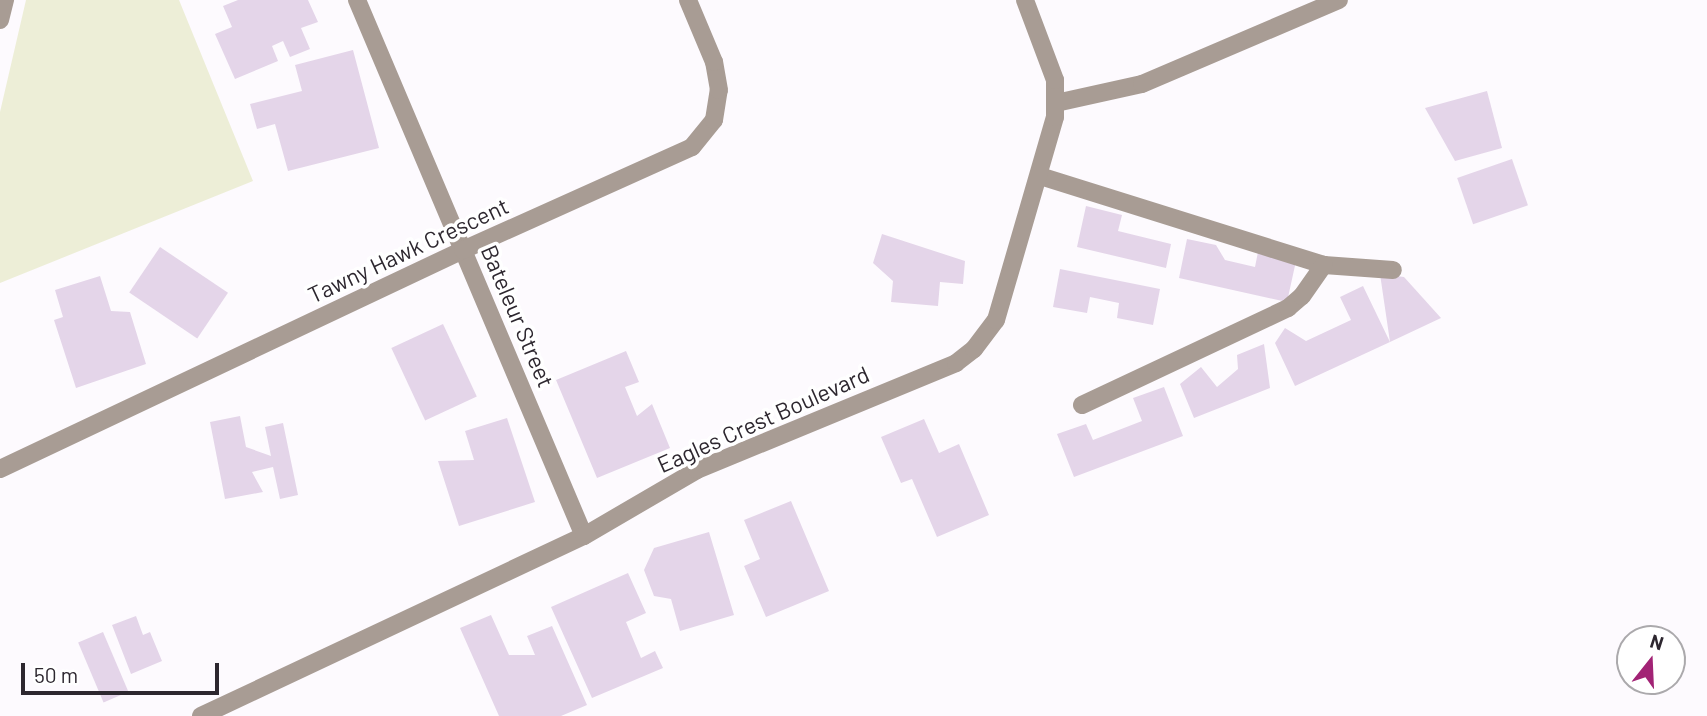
<!DOCTYPE html>
<html>
<head>
<meta charset="utf-8">
<style>
	body { margin:0 }
	#map { position:relative; width:1707px; height:716px; overflow:hidden; background:#fdfafe; font-family:Barlow,sans-serif }
	div>[style] { position:absolute }
	.green>* { inset:0; background:#edeed7 }
	.building>* { inset:0; background:#e4d5e9; transform-origin:0 0 }
	.minor>* { height:18px; margin:-9px; padding:0 9px; transform-origin:9px; border-radius:9px; background:#a89c94 }
	span { translate:-50% -50%; white-space:nowrap; text-align:center; line-height:1.15; -webkit-text-stroke:7px #fff; paint-order:stroke }
	.street-label { font-size:23px; color:#2d272f }
	.north { position:absolute; left:1616px; top:625px; width:70px; height:70px; box-sizing:border-box; background:#fff; border:2px solid #aba9ac; border-radius:50%; rotate:18deg; font-size:19px; font-weight:700; line-height:28px; text-align:center; color:#2d272f }
	.north::after { content:''; display:block; margin:auto; width:24px; height:32px; background:#a22375; clip-path:polygon(50% 0,100% 100%,50% 72%,0 100%) }
	.scale { position:absolute; left:21px; top:663px; width:198px; height:32px; box-sizing:border-box; border:4px solid #2d272f; border-top:0; padding-left:9px; font-size:21px; line-height:24px; white-space:nowrap; color:#2d272f; -webkit-text-stroke:5px #fff; paint-order:stroke }
</style>
</head>
<body>
<div id="map">
	<div class="green">
		<i style="clip-path:polygon(26px 0,179px 0,253px 181px,0 283px,0 112px)"></i>
	</div>
	<div class="building">
		<i style="clip-path:polygon(238px 0,308px 0,318px 22px,301px 28px,310px 49px,290px 57px,283px 41px,272px 46px,278px 61px,235px 79px,215px 34px,232px 27px,223px 6px)"></i>
		<i style="clip-path:polygon(353px 50px,379px 148px,288px 171px,275px 124px,257px 129px,250px 104px,302px 91px,295px 65px)"></i>
		<i style="clip-path:polygon(1487px 91px,1502px 148px,1455px 161px,1425px 108px)"></i>
		<i style="left:1512px;top:159px;width:49px;height:58px;rotate:71deg"></i>
		<i style="clip-path:polygon(1086px 206px,1122px 215px,1118px 231px,1171px 244px,1166px 268px,1077px 247px)"></i>
		<i style="clip-path:polygon(882px 234px,965px 261px,963px 284px,940px 282px,938px 306px,891px 302px,893px 281px,873px 263px)"></i>
		<i style="clip-path:polygon(1187px 239px,1216px 245px,1225px 260px,1255px 267px,1258px 252px,1296px 261px,1287px 302px,1179px 278px)"></i>
		<i style="left:160px;top:247px;width:82px;height:55px;rotate:34deg"></i>
		<i style="clip-path:polygon(1060px 269px,1160px 289px,1153px 325px,1117px 318px,1119px 303px,1090px 297px,1087px 313px,1053px 307px)"></i>
		<i style="clip-path:polygon(1380px 274px,1404px 277px,1441px 318px,1390px 342px)"></i>
		<i style="clip-path:polygon(100px 276px,111px 311px,130px 312px,146px 364px,76px 388px,54px 320px,63px 317px,55px 290px)"></i>
		<i style="clip-path:polygon(1363px 286px,1390px 342px,1295px 386px,1275px 343px,1285px 328px,1306px 341px,1351px 320px,1340px 297px)"></i>
		<i style="left:443px;top:324px;width:80px;height:57px;rotate:65deg"></i>
		<i style="clip-path:polygon(1264px 344px,1270px 388px,1194px 418px,1180px 384px,1201px 367px,1217px 387px,1238px 369px,1237px 355px)"></i>
		<i style="clip-path:polygon(626px 351px,639px 382px,625px 387px,637px 416px,652px 404px,670px 448px,597px 478px,556px 380px)"></i>
		<i style="clip-path:polygon(1164px 387px,1183px 436px,1074px 477px,1057px 434px,1086px 424px,1093px 440px,1142px 421px,1133px 398px)"></i>
		<i style="clip-path:polygon(240px 416px,246px 447px,271px 456px,265px 427px,283px 423px,298px 495px,280px 499px,273px 467px,252px 472px,263px 492px,225px 499px,210px 422px)"></i>
		<i style="clip-path:polygon(507px 418px,535px 502px,459px 526px,438px 461px,474px 460px,465px 431px)"></i>
		<i style="clip-path:polygon(924px 419px,939px 453px,959px 444px,989px 515px,937px 537px,912px 479px,901px 483px,881px 437px)"></i>
		<i style="clip-path:polygon(791px 501px,829px 591px,766px 617px,744px 566px,760px 559px,744px 520px)"></i>
		<i style="clip-path:polygon(709px 532px,734px 615px,680px 631px,671px 599px,654px 596px,644px 570px,654px 548px)"></i>
		<i style="clip-path:polygon(628px 573px,646px 613px,626px 622px,641px 658px,655px 651px,663px 668px,592px 698px,551px 607px)"></i>
		<i style="clip-path:polygon(491px 615px,509px 655px,535px 655px,527px 636px,552px 626px,587px 705px,561px 716px,499px 716px,460px 628px)"></i>
		<i style="clip-path:polygon(136px 616px,143px 635px,150px 632px,162px 661px,131px 674px,112px 625px)"></i>
		<i style="left:103px;top:632px;width:65px;height:27px;rotate:67deg"></i>
	</div>
	<div class="minor">
		<i style="left:357px;top:0;width:582px;rotate:67.05deg"></i>
		<i style="left:0;top:20px;width:21px;rotate:-76deg"></i>
		<i style="left:1056px;top:103px;width:88px;rotate:-12.5deg"></i>
		<i style="left:1142px;top:84px;width:214px;rotate:-23.1deg"></i>
		<i style="left:1040px;top:176px;width:298px;rotate:17.4deg"></i>
		<i style="left:1324px;top:265px;width:69px;rotate:4.1deg"></i>
		<i style="left:1082px;top:405px;width:228px;rotate:-25.2deg"></i>
		<i style="left:1288px;top:308px;width:18px;rotate:-41deg"></i>
		<i style="left:1302px;top:296px;width:38px;rotate:-55deg"></i>
		<i style="left:0;top:469px;width:512px;rotate:-25.31deg"></i>
		<i style="left:463px;top:250px;width:251px;rotate:-24.2deg"></i>
		<i style="left:692px;top:147px;width:35px;rotate:-51deg"></i>
		<i style="left:714px;top:120px;width:30px;rotate:-81deg"></i>
		<i style="left:719px;top:90px;width:28px;rotate:-100deg"></i>
		<i style="left:714px;top:62px;width:67px;rotate:-112.8deg"></i>
		<i style="left:201px;top:716px;width:423px;rotate:-25.2deg"></i>
		<i style="left:584px;top:536px;width:131px;rotate:-30.3deg"></i>
		<i style="left:697px;top:470px;width:280px;rotate:-22.4deg"></i>
		<i style="left:956px;top:363px;width:23px;rotate:-38deg"></i>
		<i style="left:974px;top:349px;width:36px;rotate:-53deg"></i>
		<i style="left:996px;top:320px;width:211px;rotate:-73.8deg"></i>
		<i style="left:1055px;top:117px;width:37px;rotate:-90deg"></i>
		<i style="left:1055px;top:80px;width:85px;rotate:-110.6deg"></i>
	</div>
	<div class="street-label">
		<span style="left:408px;top:250px;rotate:-25deg">Tawny Hawk Crescent</span>
		<span style="left:518px;top:316px;rotate:67deg">Bateleur Street</span>
		<span style="left:763px;top:419px;rotate:-24deg">Eagles Crest Boulevard</span>
	</div>
	<div class="north">N</div>
	<div class="scale">50 m</div>
</div>
</body>
</html>
